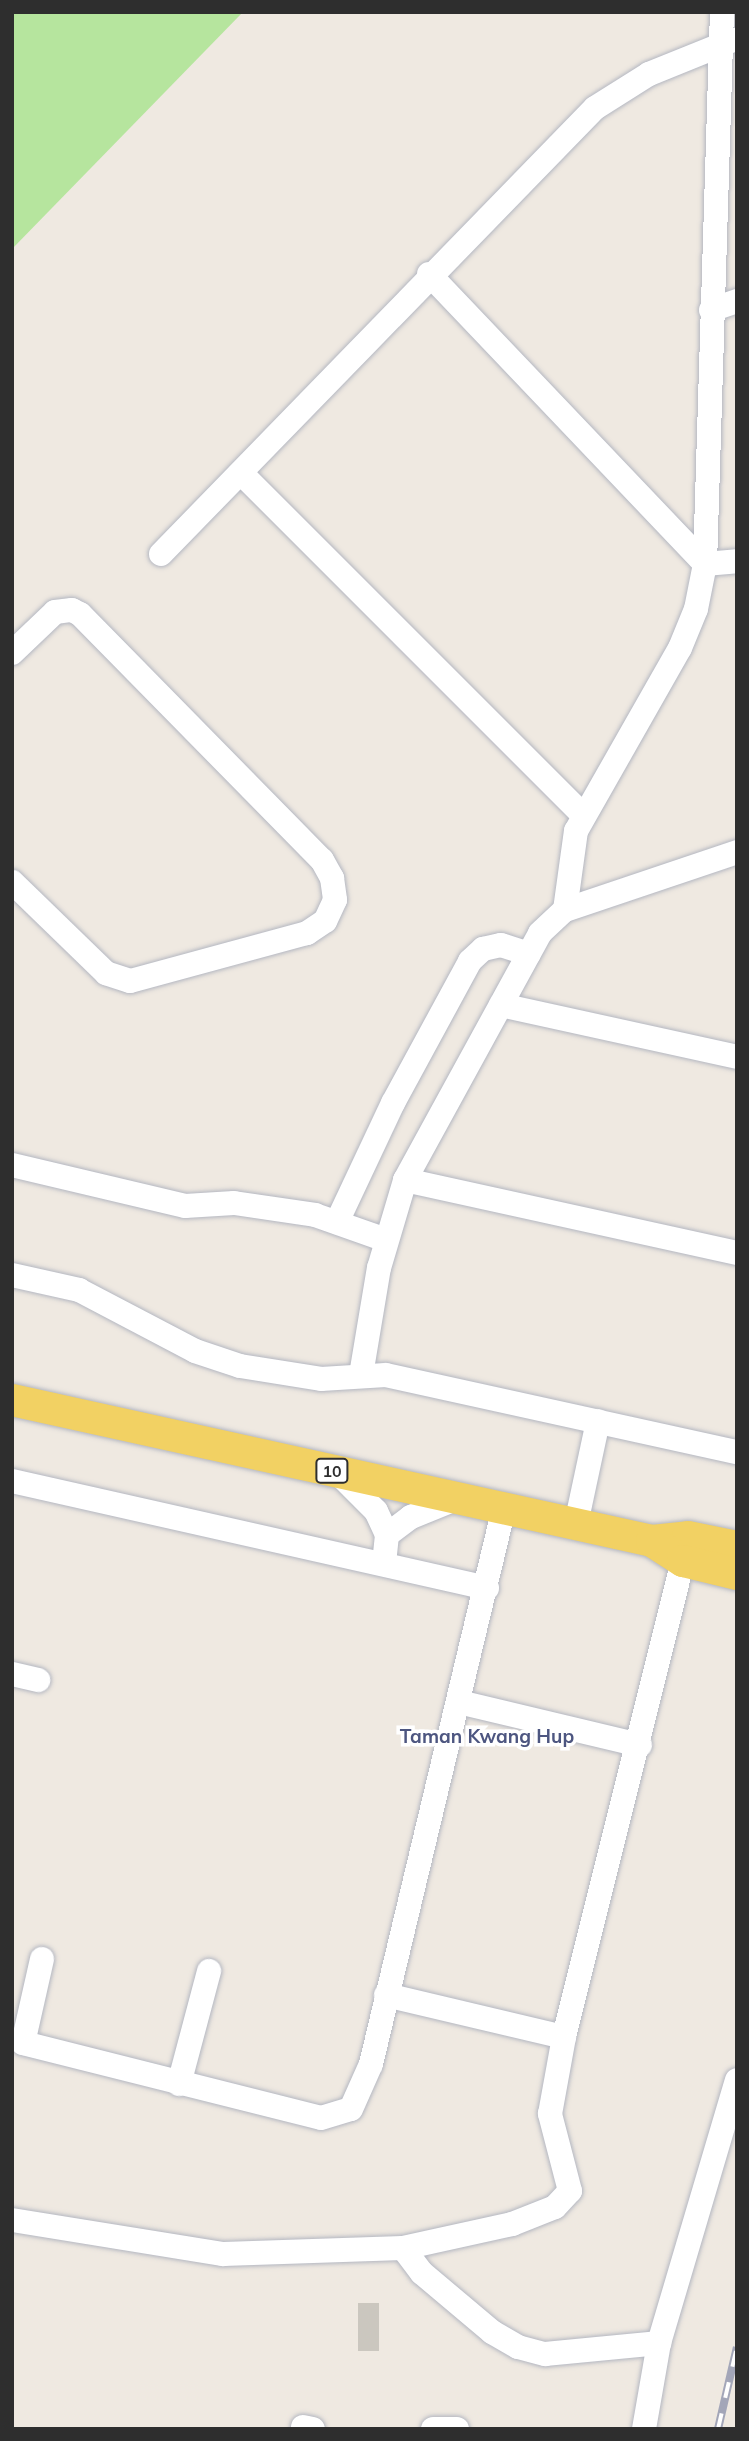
<!DOCTYPE html>
<html>
<head>
<meta charset="utf-8">
<style>
	body { margin:0 }
	#map { position:relative; width:749px; height:2441px; overflow:hidden; background:#efe9e1; font-family:Mulish,sans-serif }
	div>[style] { position:absolute }
	.green>* { inset:0; background:#b6e59e }
	.building>* { inset:0; background:#cbc7bf; transform-origin:0 0 }
	.roads { filter:drop-shadow(0 0 2px #b4b7c1) drop-shadow(0 0 2px #b4b7c1) }
	.minor>* { height:24px; margin:-12px; padding:0 12px; transform-origin:12px; border-radius:12px; background:#fff }
	.major>* { height:32px; margin:-16px; padding:0 16px; transform-origin:16px; border-radius:16px; background:#f2d163 }
	.rail>* { height:8px; margin-top:-4px; transform-origin:0; background:repeating-linear-gradient(90deg,#fff 0 16px,#a3a6b8 0 32px); box-sizing:border-box; border-block:2px solid #a3a6b8 }
	span { translate:-50% -50%; white-space:nowrap; text-align:center; line-height:1.15; -webkit-text-stroke:7px #fff; paint-order:stroke }
	.shield-label span { padding:2px 5px; background:#fff; border:2px solid; border-radius:5px; -webkit-text-stroke-width:0 }
	.shield-label { font-size:16px; color:#2e2e2e; font-weight:700 }
	.neighbourhood-label { font-size:19px; color:#4d5680; font-weight:700 }
	.frame { position:absolute; inset:0; border:14px solid #2e2e2e; pointer-events:none }
</style>
</head>
<body>
<div id="map">
	<div class="green">
		<i style="clip-path:polygon(12px 12px,243px 12px,12px 249px)"></i>
	</div>
	<div class="building">
		<i style="left:358px;top:2303px;width:21px;height:48px"></i>
	</div>
	<div class="roads">
		<div class="minor">
			<i style="left:429px;top:274px;width:400px;rotate:46.4deg"></i>
			<i style="left:705px;top:564px;width:32px;rotate:-5deg"></i>
			<i style="left:711px;top:310px;width:28px;rotate:-19deg"></i>
			<i style="left:241px;top:473px;width:484px;rotate:45deg"></i>
			<i style="left:161px;top:554px;width:622px;rotate:-45.78deg"></i>
			<i style="left:595px;top:108px;width:64px;rotate:-32.2deg"></i>
			<i style="left:649px;top:74px;width:91px;rotate:-22deg"></i>
			<i style="left:12px;top:653px;width:59px;rotate:-43.6deg"></i>
			<i style="left:55px;top:612px;width:17px;rotate:-7deg"></i>
			<i style="left:72px;top:610px;width:9px;rotate:27deg"></i>
			<i style="left:80px;top:614px;width:345px;rotate:45.5deg"></i>
			<i style="left:322px;top:860px;width:21px;rotate:61deg"></i>
			<i style="left:332px;top:878px;width:22px;rotate:82deg"></i>
			<i style="left:335px;top:900px;width:23px;rotate:115deg"></i>
			<i style="left:325px;top:921px;width:22px;rotate:146deg"></i>
			<i style="left:307px;top:933px;width:183px;rotate:164.8deg"></i>
			<i style="left:130px;top:981px;width:25px;rotate:-162deg"></i>
			<i style="left:106px;top:973px;width:131px;rotate:-135.9deg"></i>
			<i style="left:565px;top:910px;width:80px;rotate:-82.1deg"></i>
			<i style="left:576px;top:831px;width:210px;rotate:-60.4deg"></i>
			<i style="left:680px;top:648px;width:42px;rotate:-67.7deg"></i>
			<i style="left:696px;top:609px;width:46px;rotate:-78.7deg"></i>
			<i style="left:705px;top:564px;width:552px;rotate:-88.24deg"></i>
			<i style="left:501px;top:1005px;width:242px;rotate:12.4deg"></i>
			<i style="left:12px;top:1165px;width:178px;rotate:13.3deg"></i>
			<i style="left:185px;top:1206px;width:49px;rotate:-3.5deg"></i>
			<i style="left:234px;top:1203px;width:82px;rotate:8.4deg"></i>
			<i style="left:315px;top:1215px;width:75px;rotate:19.4deg"></i>
			<i style="left:405px;top:1180px;width:340px;rotate:12.4deg"></i>
			<i style="left:337px;top:1222px;width:132px;rotate:-64.8deg"></i>
			<i style="left:393px;top:1103px;width:162px;rotate:-61.5deg"></i>
			<i style="left:470px;top:961px;width:18px;rotate:-43deg"></i>
			<i style="left:483px;top:949px;width:18px;rotate:-13deg"></i>
			<i style="left:501px;top:945px;width:29px;rotate:18deg"></i>
			<i style="left:12px;top:1275px;width:69px;rotate:12.6deg"></i>
			<i style="left:79px;top:1290px;width:131px;rotate:27.7deg"></i>
			<i style="left:195px;top:1351px;width:47px;rotate:18.4deg"></i>
			<i style="left:240px;top:1366px;width:82px;rotate:9.1deg"></i>
			<i style="left:321px;top:1379px;width:65px;rotate:-3.5deg"></i>
			<i style="left:386px;top:1375px;width:359px;rotate:12.4deg"></i>
			<i style="left:361px;top:1375px;width:109px;rotate:-80.5deg"></i>
			<i style="left:379px;top:1268px;width:92px;rotate:-73.5deg"></i>
			<i style="left:405px;top:1180px;width:281px;rotate:-61.3deg"></i>
			<i style="left:540px;top:933px;width:34px;rotate:-43deg"></i>
			<i style="left:565px;top:910px;width:182px;rotate:-18.6deg"></i>
			<i style="left:337px;top:1472px;width:55px;rotate:45deg"></i>
			<i style="left:376px;top:1511px;width:26px;rotate:65deg"></i>
			<i style="left:387px;top:1535px;width:29px;rotate:96deg"></i>
			<i style="left:12px;top:1481px;width:487px;rotate:12.7deg"></i>
			<i style="left:576px;top:1524px;width:105px;rotate:-77.9deg"></i>
			<i style="left:387px;top:1535px;width:30px;rotate:-37deg"></i>
			<i style="left:411px;top:1517px;width:51px;rotate:-22deg"></i>
			<i style="left:12px;top:1674px;width:27px;rotate:13deg"></i>
			<i style="left:459px;top:1702px;width:186px;rotate:13.4deg"></i>
			<i style="left:42px;top:1959px;width:86px;rotate:102.7deg"></i>
			<i style="left:23px;top:2043px;width:307px;rotate:14.1deg"></i>
			<i style="left:321px;top:2118px;width:31px;rotate:-17deg"></i>
			<i style="left:351px;top:2109px;width:49px;rotate:-66deg"></i>
			<i style="left:371px;top:2064px;width:572px;rotate:-76.55deg"></i>
			<i style="left:386px;top:1995px;width:183px;rotate:13.3deg"></i>
			<i style="left:179px;top:2084px;width:117px;rotate:-75.1deg"></i>
			<i style="left:12px;top:2220px;width:214px;rotate:9.2deg"></i>
			<i style="left:223px;top:2254px;width:180px;rotate:-1.9deg"></i>
			<i style="left:403px;top:2248px;width:112px;rotate:-12.4deg"></i>
			<i style="left:512px;top:2224px;width:46px;rotate:-21.6deg"></i>
			<i style="left:555px;top:2207px;width:22px;rotate:-47deg"></i>
			<i style="left:570px;top:2191px;width:80px;rotate:-104.6deg"></i>
			<i style="left:550px;top:2114px;width:78px;rotate:-79.7deg"></i>
			<i style="left:564px;top:2037px;width:508px;rotate:-75.99deg"></i>
			<i style="left:403px;top:2248px;width:31px;rotate:53deg"></i>
			<i style="left:422px;top:2273px;width:92px;rotate:40.1deg"></i>
			<i style="left:492px;top:2332px;width:30px;rotate:30deg"></i>
			<i style="left:518px;top:2347px;width:28px;rotate:15deg"></i>
			<i style="left:545px;top:2354px;width:115px;rotate:-5.5deg"></i>
			<i style="left:303px;top:2427px;width:10px;rotate:11deg"></i>
			<i style="left:433px;top:2429px;width:24px"></i>
			<i style="left:644px;top:2429px;width:87px;rotate:-80.1deg"></i>
			<i style="left:659px;top:2343px;width:274px;rotate:-73.5deg"></i>
		</div>
		<div class="major">
			<i style="left:12px;top:1400px;width:655px;rotate:12.42deg"></i>
			<i style="left:652px;top:1541px;width:36px;rotate:-6deg"></i>
			<i style="left:688px;top:1537px;width:50px;rotate:11.5deg"></i>
			<i style="left:652px;top:1541px;width:37px;rotate:33deg"></i>
			<i style="left:683px;top:1561px;width:56px;rotate:13.5deg"></i>
		</div>
	</div>
	<div class="rail">
		<i style="left:718px;top:2429px;width:84px;rotate:-77deg"></i>
	</div>
	<div class="shield-label">
		<span style="left:332px;top:1471px">10</span>
	</div>
	<div class="neighbourhood-label">
		<span style="left:487px;top:1737px">Taman Kwang Hup</span>
	</div>
	<div class="frame"></div>
</div>
</body>
</html>
